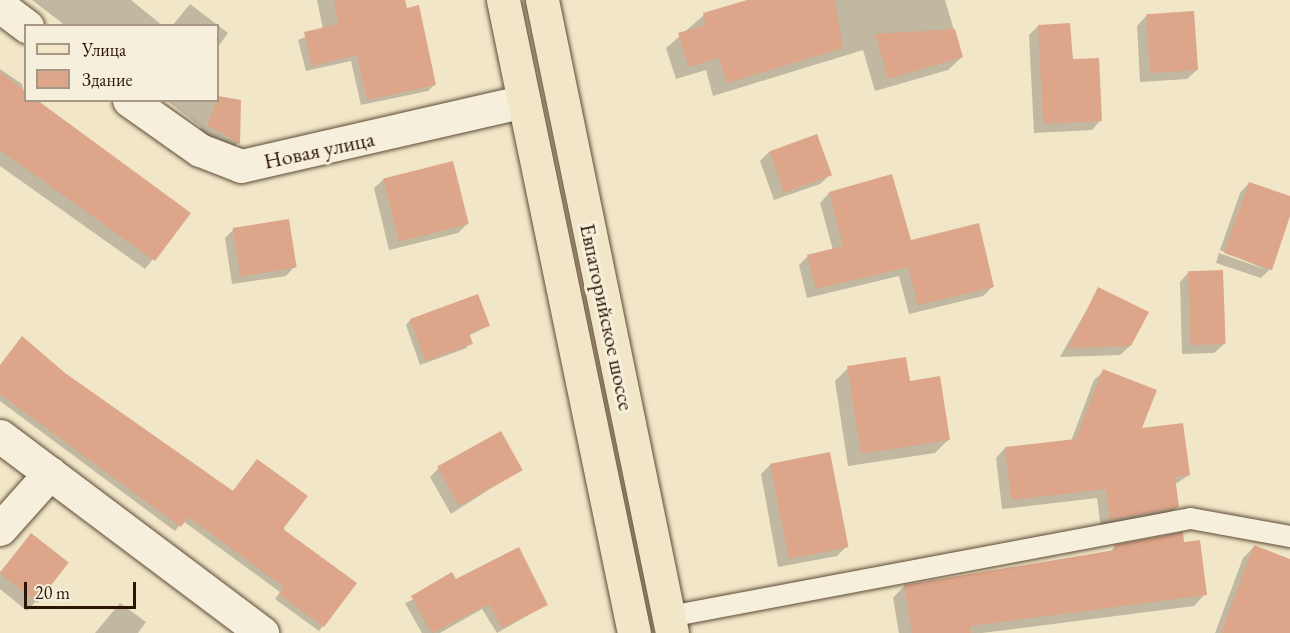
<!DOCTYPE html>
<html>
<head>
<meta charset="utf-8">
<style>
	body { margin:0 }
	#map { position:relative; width:1290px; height:633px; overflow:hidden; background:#f1e7c8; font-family:"EB Garamond",serif }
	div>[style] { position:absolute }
	.shadow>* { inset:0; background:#0003 }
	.building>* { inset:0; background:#dda68a; transform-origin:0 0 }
	.roads { filter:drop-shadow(0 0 2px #5e4a36) drop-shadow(0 0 2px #5e4a36) }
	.service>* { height:21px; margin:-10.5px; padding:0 10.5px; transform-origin:10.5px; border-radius:10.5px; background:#f6efdb }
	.minor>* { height:33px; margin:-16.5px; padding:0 16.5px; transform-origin:16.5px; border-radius:16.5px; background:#f6efdb }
	.primary>* { height:33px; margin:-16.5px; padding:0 16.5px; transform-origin:16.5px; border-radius:16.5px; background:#f1e7c8 }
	span { translate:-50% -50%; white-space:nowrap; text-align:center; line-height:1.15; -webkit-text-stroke:6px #f6efdb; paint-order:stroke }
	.street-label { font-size:22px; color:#2d1505 }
	.legend { position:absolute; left:24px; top:24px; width:195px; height:78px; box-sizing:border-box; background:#f6efdb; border:2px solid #a69885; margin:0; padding:8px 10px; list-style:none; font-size:18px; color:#2d1505 }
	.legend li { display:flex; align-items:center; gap:12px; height:30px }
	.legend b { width:30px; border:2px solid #a69885 }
	.scale { position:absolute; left:24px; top:582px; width:112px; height:27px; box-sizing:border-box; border:3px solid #2d1505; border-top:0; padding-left:8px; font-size:18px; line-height:21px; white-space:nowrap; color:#2d1505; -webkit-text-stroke:4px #f6efdb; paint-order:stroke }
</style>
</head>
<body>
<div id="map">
	<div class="shadow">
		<i style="clip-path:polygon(32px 0,131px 0,163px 26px,66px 26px)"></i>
		<i style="clip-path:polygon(317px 0,404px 0,435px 84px,428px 91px,361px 105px,351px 61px,306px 71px,298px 40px,323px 29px)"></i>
		<i style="clip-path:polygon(753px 0,945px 0,962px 57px,948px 70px,875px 91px,863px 50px,713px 96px,706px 70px,676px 79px,666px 48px,704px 15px)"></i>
		<i style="clip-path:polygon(190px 4px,228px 33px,218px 47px,218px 26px,172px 26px)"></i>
		<i style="clip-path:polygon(1146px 16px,1197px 70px,1187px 79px,1140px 82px,1137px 26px)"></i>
		<i style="clip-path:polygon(1038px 26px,1071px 61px,1101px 120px,1092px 130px,1034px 133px,1029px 35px)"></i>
		<i style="clip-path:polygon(0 69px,22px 84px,26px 100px,189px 214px,145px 269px,0 166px)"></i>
		<i style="clip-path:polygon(218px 97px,240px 101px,238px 143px,230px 152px,199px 134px,201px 127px,166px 100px)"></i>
		<i style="clip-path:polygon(769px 152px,830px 175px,820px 184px,774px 200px,760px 161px)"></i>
		<i style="clip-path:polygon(891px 176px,910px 242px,993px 286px,983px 296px,909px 314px,899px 276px,807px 298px,799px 265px,808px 256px,833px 250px,820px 203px,829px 193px)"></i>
		<i style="clip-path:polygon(384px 179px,467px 224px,458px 233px,389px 250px,374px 188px)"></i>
		<i style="clip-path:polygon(1249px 183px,1290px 197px,1270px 269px,1261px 278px,1216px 263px,1219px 253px,1267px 270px,1220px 250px,1240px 193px)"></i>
		<i style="clip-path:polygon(234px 229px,295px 266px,286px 276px,232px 284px,225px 238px)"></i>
		<i style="clip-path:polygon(1189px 272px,1224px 344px,1214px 353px,1182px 354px,1180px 282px)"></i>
		<i style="clip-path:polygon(1099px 288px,1130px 346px,1120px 355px,1060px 357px)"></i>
		<i style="clip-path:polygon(410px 320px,488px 326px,468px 336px,467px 348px,420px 365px,406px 325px)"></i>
		<i style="clip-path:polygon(0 366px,64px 374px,232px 492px,257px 460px,323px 626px,319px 631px,275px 599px,280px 592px,183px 521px,175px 531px,0 401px)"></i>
		<i style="clip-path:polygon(848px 368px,909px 383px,948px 440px,935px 453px,848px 466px,835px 381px)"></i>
		<i style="clip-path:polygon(1104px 371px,1139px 430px,1189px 475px,1174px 485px,1177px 507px,1168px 516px,1101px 529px,1097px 498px,1002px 509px,996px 458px,1005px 448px,1071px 441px,1094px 380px)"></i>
		<i style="clip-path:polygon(771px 464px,846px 547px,837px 556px,778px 567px,761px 474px)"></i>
		<i style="clip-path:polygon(439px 468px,521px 469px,451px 514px,430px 477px)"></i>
		<i style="clip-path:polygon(31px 535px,36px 601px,27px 611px,0 589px,0 572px)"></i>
		<i style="clip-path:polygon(1183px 544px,1205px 594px,1194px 606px,982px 633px,899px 633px,893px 598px,904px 586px,1108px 553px,1115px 547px)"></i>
		<i style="clip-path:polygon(1254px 547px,1290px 561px,1290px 633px,1215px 633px,1243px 558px)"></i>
		<i style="clip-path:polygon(455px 581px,546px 605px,497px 633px,482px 609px,440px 633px,422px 633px,405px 603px)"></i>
		<i style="clip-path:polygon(120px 603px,146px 622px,138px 633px,95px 633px)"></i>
	</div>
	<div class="building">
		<i style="clip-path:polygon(334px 0,405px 0,407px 8px,419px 5px,436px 85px,367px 100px,357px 55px,312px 66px,304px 32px,338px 24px)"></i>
		<i style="clip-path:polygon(747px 0,835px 0,843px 48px,727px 83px,719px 58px,689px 67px,678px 33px,706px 25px,703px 13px)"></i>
		<i style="left:1194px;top:11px;width:59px;height:48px;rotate:86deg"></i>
		<i style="clip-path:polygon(1070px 23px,1073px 59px,1099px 58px,1102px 121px,1043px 124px,1038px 25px)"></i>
		<i style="clip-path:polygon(955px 29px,963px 57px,888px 79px,875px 34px)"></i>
		<i style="clip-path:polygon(0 72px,26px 92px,26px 100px,37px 100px,191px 213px,155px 261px,0 150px)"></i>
		<i style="clip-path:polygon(218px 96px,241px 100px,240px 144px,207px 125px)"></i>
		<i style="left:817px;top:134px;width:44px;height:51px;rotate:70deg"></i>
		<i style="left:453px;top:161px;width:65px;height:72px;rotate:76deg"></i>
		<i style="clip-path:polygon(892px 174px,911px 240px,979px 223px,994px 287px,918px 305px,908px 267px,816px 289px,807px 255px,843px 246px,829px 192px)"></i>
		<i style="clip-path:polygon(1249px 182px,1290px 196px,1290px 216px,1272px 270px,1224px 253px)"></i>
		<i style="left:289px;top:219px;width:49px;height:57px;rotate:81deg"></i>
		<i style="left:1223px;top:270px;width:74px;height:35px;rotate:88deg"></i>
		<i style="clip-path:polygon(1098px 287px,1149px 312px,1131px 346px,1068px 348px)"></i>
		<i style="clip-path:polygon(478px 294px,490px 326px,469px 333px,473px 344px,425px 361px,410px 319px)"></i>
		<i style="clip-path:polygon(22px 336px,65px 373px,233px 491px,257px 459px,308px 496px,283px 529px,357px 583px,324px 627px,279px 594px,284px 587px,188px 517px,181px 527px,0 394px,0 365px)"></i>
		<i style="clip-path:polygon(906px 357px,910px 381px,940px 376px,950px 440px,861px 454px,847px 366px)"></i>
		<i style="clip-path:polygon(1103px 369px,1157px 390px,1142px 428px,1183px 423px,1190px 475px,1175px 477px,1179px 507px,1110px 520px,1106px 489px,1011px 500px,1005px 447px,1076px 439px)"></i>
		<i style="left:501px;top:431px;width:45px;height:73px;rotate:61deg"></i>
		<i style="left:830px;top:452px;width:97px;height:61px;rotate:79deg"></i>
		<i style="clip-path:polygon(1183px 532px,1184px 542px,1200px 540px,1207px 595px,970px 626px,971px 633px,912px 633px,904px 585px,1115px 550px,1114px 545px)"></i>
		<i style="left:31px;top:533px;width:48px;height:51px;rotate:38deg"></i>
		<i style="clip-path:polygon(1254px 545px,1290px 559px,1290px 633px,1221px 633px)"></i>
		<i style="clip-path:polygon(519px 547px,548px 605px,502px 628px,489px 604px,432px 633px,411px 596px,452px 572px,456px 579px)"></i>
	</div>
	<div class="roads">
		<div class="service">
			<i style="left:669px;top:616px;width:530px;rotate:-10.65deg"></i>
			<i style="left:1190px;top:518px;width:102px;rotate:10.2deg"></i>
		</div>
		<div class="minor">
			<i style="left:0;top:6px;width:34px;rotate:37deg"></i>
			<i style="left:129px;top:100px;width:87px;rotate:35.2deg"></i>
			<i style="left:200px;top:150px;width:44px;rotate:21.3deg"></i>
			<i style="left:241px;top:166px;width:290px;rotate:-12.9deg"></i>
			<i style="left:0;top:436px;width:328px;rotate:36.9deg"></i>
			<i style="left:0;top:529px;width:75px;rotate:-48.2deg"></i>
		</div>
		<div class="primary">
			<i style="left:503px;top:0;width:646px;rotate:78.31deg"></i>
			<i style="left:542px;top:0;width:646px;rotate:78.39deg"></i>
		</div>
	</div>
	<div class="street-label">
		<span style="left:319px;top:150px;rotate:-12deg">Новая улица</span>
		<span style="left:607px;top:317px;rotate:78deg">Евпаторийское шоссе</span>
	</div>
	<ul class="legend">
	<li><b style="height:8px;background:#f1e7c8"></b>Улица</li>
	<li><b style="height:16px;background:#dda68a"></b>Здание</li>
	</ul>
	<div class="scale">20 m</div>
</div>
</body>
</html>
